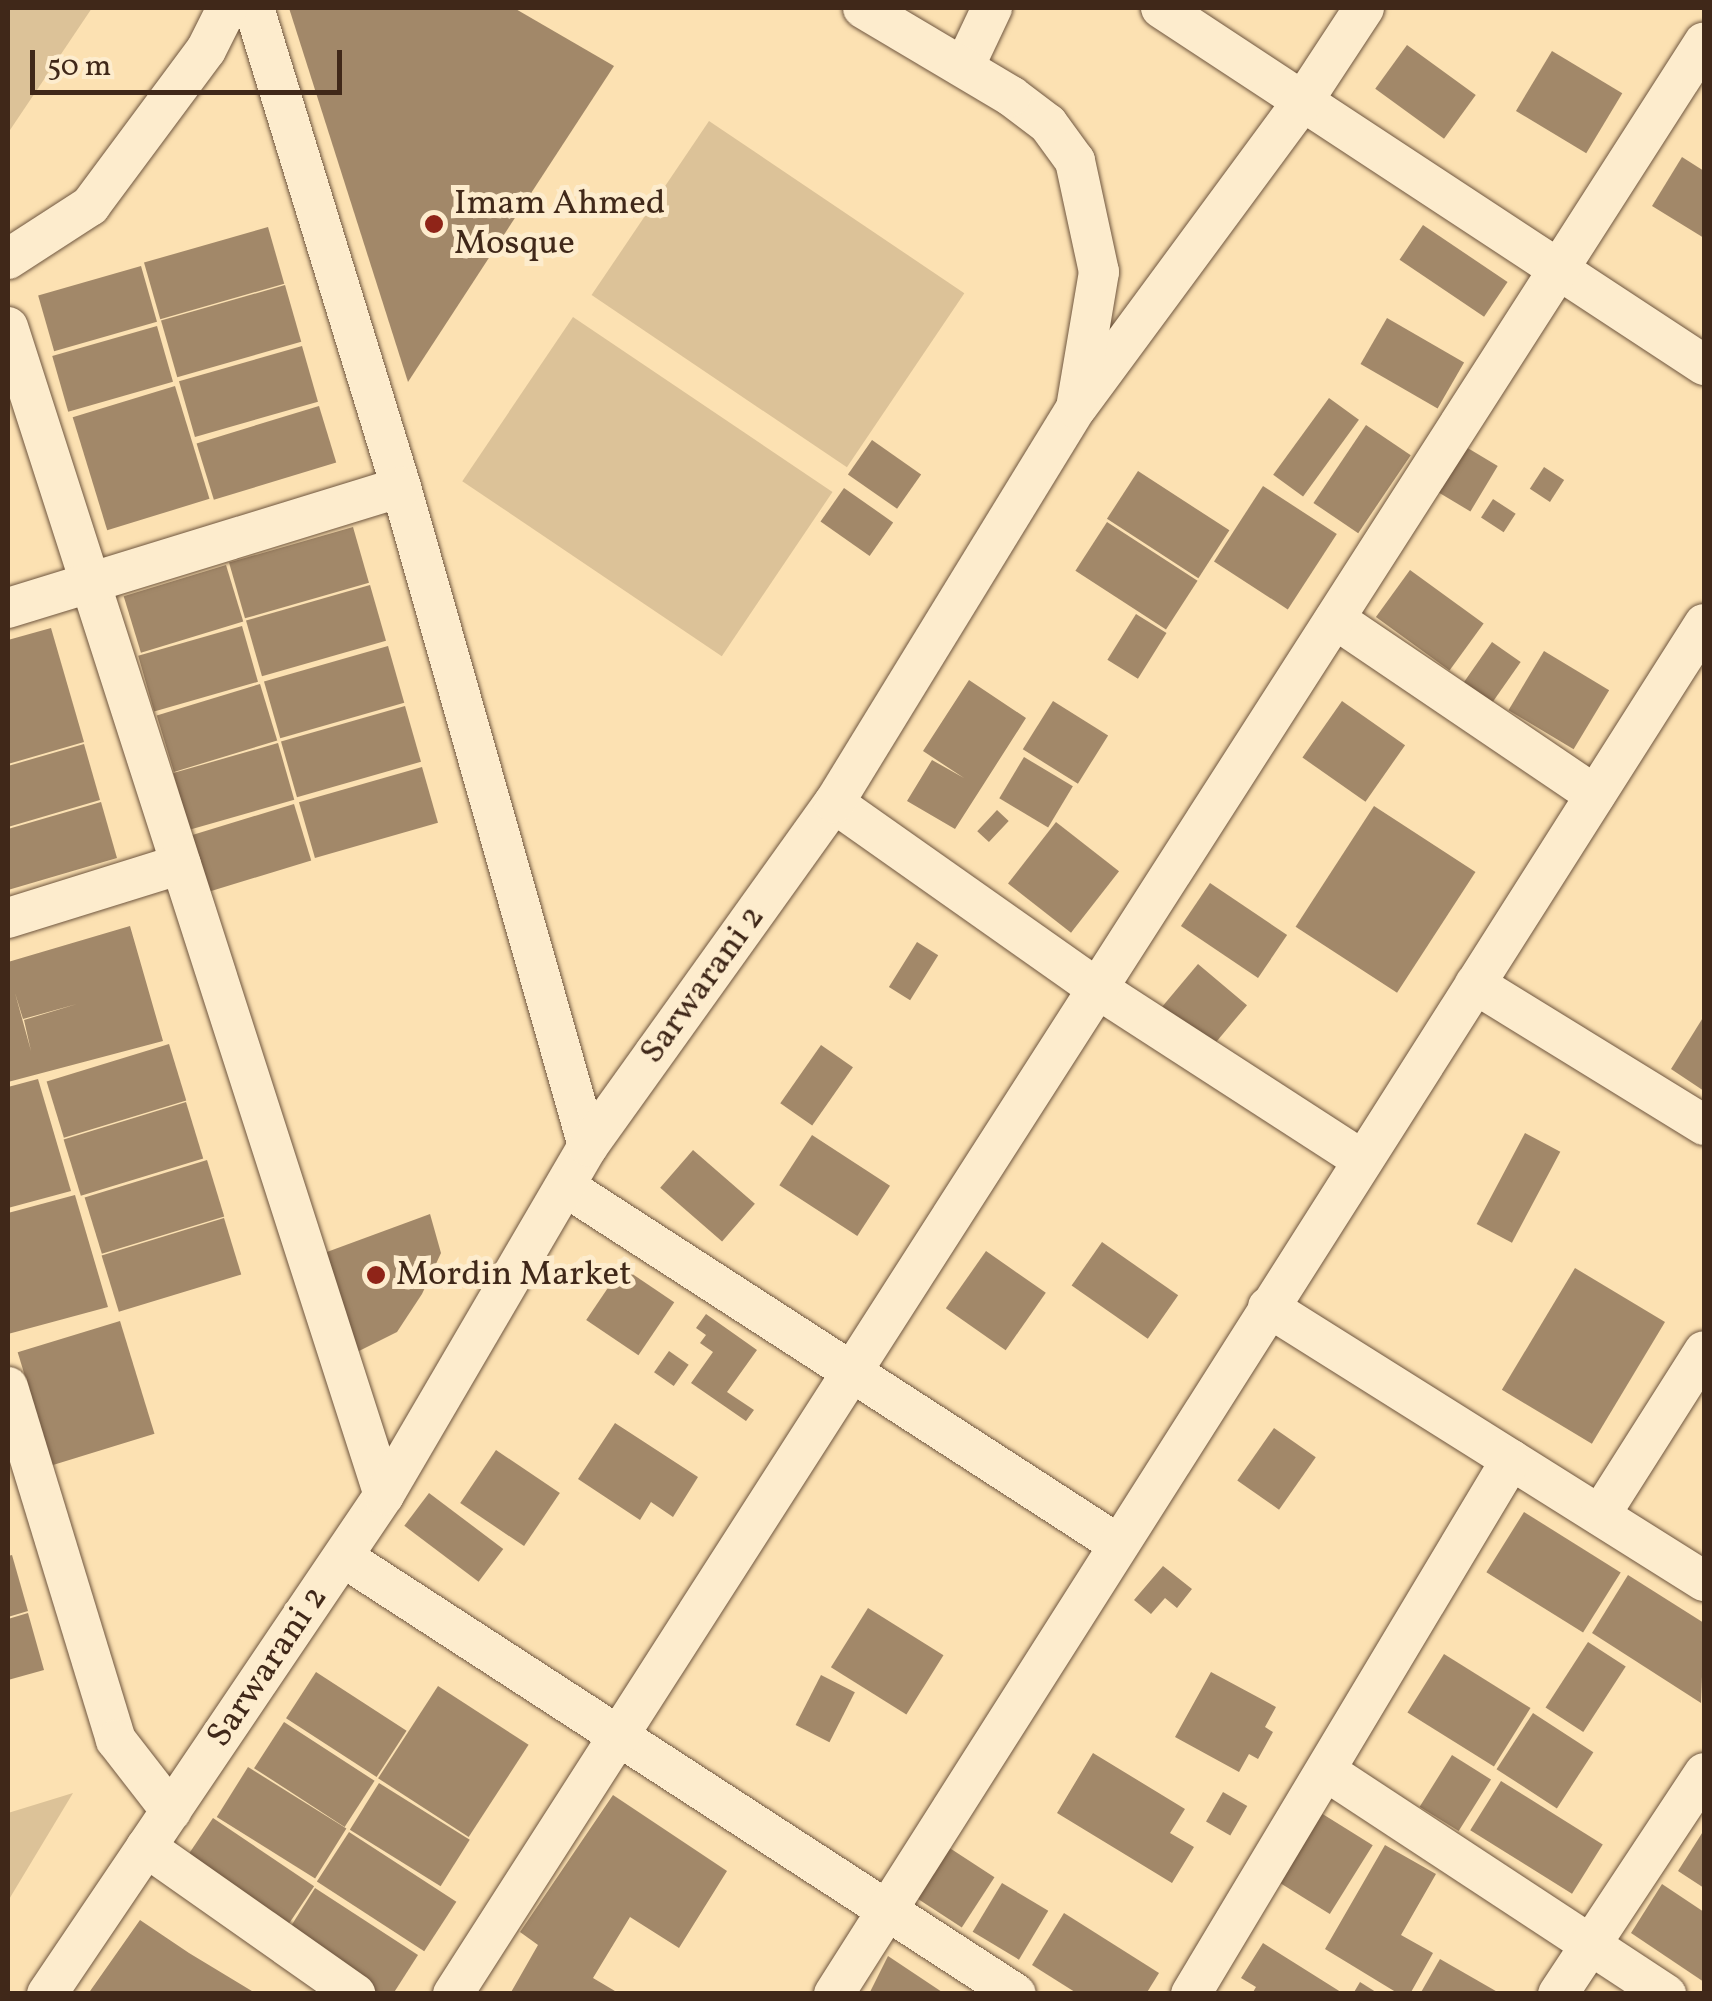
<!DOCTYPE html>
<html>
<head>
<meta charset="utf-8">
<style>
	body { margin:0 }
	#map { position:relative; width:1712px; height:2001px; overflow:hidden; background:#fce1b2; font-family:Vollkorn,serif }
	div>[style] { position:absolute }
	.green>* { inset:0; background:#dcc298; transform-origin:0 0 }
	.building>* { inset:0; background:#a28869; transform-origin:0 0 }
	.roads { filter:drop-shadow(0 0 2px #6f563f) drop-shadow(0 0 2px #6f563f) }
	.minor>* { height:40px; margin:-20px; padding:0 20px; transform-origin:20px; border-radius:20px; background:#fdeccd }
	.dots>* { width:28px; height:28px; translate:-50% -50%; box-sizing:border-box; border:5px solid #fdeccd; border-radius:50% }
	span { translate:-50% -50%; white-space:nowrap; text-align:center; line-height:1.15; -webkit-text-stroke:10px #fdeccd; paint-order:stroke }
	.poi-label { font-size:35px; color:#402819 }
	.left { translate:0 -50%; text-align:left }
	.street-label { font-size:35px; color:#402819 }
	.frame { position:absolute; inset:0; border:10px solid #402819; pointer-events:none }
	.scale { position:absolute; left:30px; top:50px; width:312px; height:45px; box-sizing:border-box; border:5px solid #402819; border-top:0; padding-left:12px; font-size:30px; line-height:35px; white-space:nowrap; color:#402819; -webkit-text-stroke:8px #fdeccd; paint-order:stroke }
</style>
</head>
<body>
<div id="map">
	<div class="green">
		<i style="clip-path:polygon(8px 8px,92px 8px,8px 133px)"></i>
		<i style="left:709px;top:121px;width:308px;height:210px;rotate:34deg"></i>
		<i style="left:573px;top:317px;width:313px;height:198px;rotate:34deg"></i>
		<i style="clip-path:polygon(73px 1793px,8px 1901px,8px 1813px)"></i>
	</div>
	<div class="building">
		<i style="clip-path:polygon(289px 8px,514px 8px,614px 66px,408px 382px)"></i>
		<i style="left:1407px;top:45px;width:85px;height:54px;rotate:36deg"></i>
		<i style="left:1552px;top:51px;width:82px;height:70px;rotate:31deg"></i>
		<i style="clip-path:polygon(1682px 157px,1704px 171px,1704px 238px,1652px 206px)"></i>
		<i style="left:1423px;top:225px;width:102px;height:42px;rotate:34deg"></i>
		<i style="left:268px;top:227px;width:59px;height:129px;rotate:74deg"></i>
		<i style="left:141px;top:266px;width:58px;height:107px;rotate:74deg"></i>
		<i style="left:285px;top:285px;width:59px;height:129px;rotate:74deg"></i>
		<i style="left:1387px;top:318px;width:89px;height:53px;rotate:30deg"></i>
		<i style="left:157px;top:326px;width:58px;height:109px;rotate:74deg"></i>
		<i style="left:302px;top:346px;width:58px;height:128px;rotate:74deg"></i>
		<i style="left:175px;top:386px;width:118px;height:107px;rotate:73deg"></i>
		<i style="left:1329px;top:398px;width:37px;height:95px;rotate:36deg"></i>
		<i style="left:319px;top:406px;width:59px;height:128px;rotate:73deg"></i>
		<i style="left:1366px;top:425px;width:54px;height:94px;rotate:34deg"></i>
		<i style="left:872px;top:440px;width:60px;height:42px;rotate:35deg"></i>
		<i style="left:1466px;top:447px;width:37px;height:53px;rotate:31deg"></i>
		<i style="left:1544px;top:467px;width:24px;height:26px;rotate:33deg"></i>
		<i style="left:1138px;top:471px;width:109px;height:57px;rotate:33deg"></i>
		<i style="left:1263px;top:486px;width:88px;height:90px;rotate:33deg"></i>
		<i style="left:844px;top:488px;width:60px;height:41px;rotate:35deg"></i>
		<i style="left:1493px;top:499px;width:27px;height:22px;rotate:33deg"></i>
		<i style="left:1107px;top:522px;width:108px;height:58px;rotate:33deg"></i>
		<i style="left:353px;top:527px;width:58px;height:129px;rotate:74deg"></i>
		<i style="left:226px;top:565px;width:59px;height:107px;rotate:73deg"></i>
		<i style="left:1410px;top:570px;width:91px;height:58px;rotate:36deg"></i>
		<i style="left:370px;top:585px;width:58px;height:129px;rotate:74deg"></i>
		<i style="left:1136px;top:614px;width:36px;height:54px;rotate:32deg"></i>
		<i style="left:242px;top:626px;width:58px;height:108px;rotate:74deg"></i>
		<i style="clip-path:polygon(51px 628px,84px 742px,8px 764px,8px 640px)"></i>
		<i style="left:1492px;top:642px;width:35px;height:57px;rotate:35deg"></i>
		<i style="left:388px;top:646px;width:59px;height:129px;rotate:74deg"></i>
		<i style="left:1544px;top:651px;width:76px;height:69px;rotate:31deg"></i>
		<i style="clip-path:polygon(969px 680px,1026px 718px,955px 829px,907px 801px,932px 760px,964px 778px,923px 751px)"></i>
		<i style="left:260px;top:684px;width:59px;height:108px;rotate:73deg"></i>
		<i style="left:1053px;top:701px;width:65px;height:57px;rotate:32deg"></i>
		<i style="left:1342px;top:701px;width:77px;height:69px;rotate:35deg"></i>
		<i style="left:405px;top:706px;width:58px;height:129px;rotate:74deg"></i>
		<i style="left:278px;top:743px;width:59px;height:109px;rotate:74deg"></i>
		<i style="clip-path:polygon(84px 744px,100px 800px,8px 827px,8px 766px)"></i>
		<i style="left:1024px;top:757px;width:57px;height:48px;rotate:31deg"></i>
		<i style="left:422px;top:767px;width:58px;height:128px;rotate:74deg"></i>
		<i style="clip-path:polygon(101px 802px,117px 858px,8px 890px,8px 829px)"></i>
		<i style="left:294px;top:804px;width:59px;height:108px;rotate:73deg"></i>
		<i style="left:1374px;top:806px;width:121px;height:144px;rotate:33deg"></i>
		<i style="left:997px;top:810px;width:16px;height:29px;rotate:43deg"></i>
		<i style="left:1056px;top:822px;width:80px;height:78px;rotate:38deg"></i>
		<i style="left:1210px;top:883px;width:93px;height:52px;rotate:34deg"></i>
		<i style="clip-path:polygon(evenodd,130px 926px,163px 1041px,8px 1082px,8px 962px,130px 926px,15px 993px,23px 1019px,77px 1004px,24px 1020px,31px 1051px,15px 993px)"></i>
		<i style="left:917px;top:942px;width:25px;height:53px;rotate:32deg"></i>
		<i style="left:1198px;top:964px;width:64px;height:62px;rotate:40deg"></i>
		<i style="clip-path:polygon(1704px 1016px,1704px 1091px,1671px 1069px)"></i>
		<i style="left:169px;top:1044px;width:59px;height:128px;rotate:73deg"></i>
		<i style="left:821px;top:1045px;width:39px;height:71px;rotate:35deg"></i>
		<i style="clip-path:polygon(38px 1079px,71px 1191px,8px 1208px,8px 1087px)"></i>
		<i style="left:186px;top:1102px;width:59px;height:128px;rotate:73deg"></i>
		<i style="left:1525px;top:1133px;width:40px;height:103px;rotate:28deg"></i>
		<i style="left:812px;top:1135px;width:93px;height:60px;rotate:33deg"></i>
		<i style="left:693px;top:1150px;width:82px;height:50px;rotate:41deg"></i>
		<i style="left:207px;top:1160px;width:59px;height:128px;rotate:73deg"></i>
		<i style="clip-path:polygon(75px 1195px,108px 1307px,8px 1334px,8px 1213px)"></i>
		<i style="clip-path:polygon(430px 1214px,441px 1253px,422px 1294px,397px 1332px,347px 1357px,316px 1256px)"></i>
		<i style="left:224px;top:1218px;width:59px;height:128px;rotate:73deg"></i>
		<i style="left:1102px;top:1242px;width:93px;height:53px;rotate:35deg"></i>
		<i style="left:986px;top:1251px;width:73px;height:70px;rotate:35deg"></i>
		<i style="left:622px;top:1267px;width:63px;height:64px;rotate:34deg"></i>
		<i style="left:1575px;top:1268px;width:105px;height:142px;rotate:31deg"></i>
		<i style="clip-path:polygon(706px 1314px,757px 1350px,727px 1392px,754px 1410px,746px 1421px,691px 1383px,713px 1352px,700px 1343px,706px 1335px,696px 1328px)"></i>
		<i style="left:120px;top:1321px;width:118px;height:107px;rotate:73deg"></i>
		<i style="left:669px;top:1351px;width:24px;height:26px;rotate:35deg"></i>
		<i style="clip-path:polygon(615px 1423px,698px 1477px,673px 1517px,651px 1502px,640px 1520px,578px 1479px)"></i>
		<i style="left:1274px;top:1428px;width:51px;height:64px;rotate:35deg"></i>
		<i style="left:496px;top:1450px;width:77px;height:64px;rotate:34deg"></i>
		<i style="left:429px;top:1493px;width:93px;height:41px;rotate:37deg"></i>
		<i style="left:1524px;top:1512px;width:114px;height:71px;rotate:32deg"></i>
		<i style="clip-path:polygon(12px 1555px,28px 1611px,8px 1617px,8px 1556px)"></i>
		<i style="clip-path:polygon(1163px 1566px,1192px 1589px,1177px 1608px,1165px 1598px,1151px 1614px,1134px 1600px)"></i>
		<i style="clip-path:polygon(1628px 1575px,1704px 1623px,1701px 1703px,1592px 1633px)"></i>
		<i style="left:868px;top:1608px;width:89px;height:70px;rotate:32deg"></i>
		<i style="clip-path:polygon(28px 1613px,44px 1670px,8px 1680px,8px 1619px)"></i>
		<i style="left:1588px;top:1642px;width:45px;height:78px;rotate:33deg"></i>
		<i style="left:1444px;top:1654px;width:102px;height:69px;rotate:32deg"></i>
		<i style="left:316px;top:1672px;width:108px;height:55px;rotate:33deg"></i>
		<i style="clip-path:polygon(1211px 1672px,1276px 1707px,1265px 1727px,1273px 1732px,1258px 1759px,1249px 1754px,1239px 1772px,1175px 1737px)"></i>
		<i style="left:821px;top:1675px;width:38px;height:56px;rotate:27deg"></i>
		<i style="left:438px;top:1686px;width:108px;height:110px;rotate:33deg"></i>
		<i style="left:1533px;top:1713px;width:72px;height:67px;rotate:33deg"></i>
		<i style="left:284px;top:1722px;width:108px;height:55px;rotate:33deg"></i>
		<i style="clip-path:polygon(1093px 1753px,1185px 1809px,1170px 1833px,1194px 1847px,1172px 1883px,1057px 1813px)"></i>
		<i style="left:1452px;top:1755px;width:46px;height:61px;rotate:32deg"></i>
		<i style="left:248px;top:1767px;width:116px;height:59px;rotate:32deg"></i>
		<i style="left:1501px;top:1781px;width:120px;height:58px;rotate:32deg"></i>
		<i style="left:379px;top:1783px;width:107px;height:55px;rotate:32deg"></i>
		<i style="left:1223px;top:1792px;width:28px;height:34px;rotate:30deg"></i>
		<i style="clip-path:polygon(613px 1795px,727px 1871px,679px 1948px,630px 1917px,593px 1978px,620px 1994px,510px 1994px,538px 1945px,520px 1932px)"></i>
		<i style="left:1321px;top:1813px;width:61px;height:81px;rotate:32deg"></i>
		<i style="left:213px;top:1818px;width:122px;height:56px;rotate:34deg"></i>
		<i style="clip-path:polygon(1704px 1830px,1704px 1888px,1678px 1871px)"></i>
		<i style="left:349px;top:1832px;width:128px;height:59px;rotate:33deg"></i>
		<i style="left:945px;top:1845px;width:59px;height:60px;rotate:33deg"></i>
		<i style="clip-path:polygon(1385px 1845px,1436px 1874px,1401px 1935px,1433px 1953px,1410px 1994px,1399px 1994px,1325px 1949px)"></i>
		<i style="left:1002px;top:1883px;width:54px;height:57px;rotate:31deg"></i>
		<i style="clip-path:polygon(1662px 1884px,1704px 1912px,1704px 1982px,1631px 1933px)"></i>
		<i style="clip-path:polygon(315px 1888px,418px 1955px,393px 1994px,377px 1994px,286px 1934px)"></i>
		<i style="clip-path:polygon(1064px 1913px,1159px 1973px,1146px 1994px,1078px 1994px,1032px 1965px)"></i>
		<i style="clip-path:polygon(140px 1920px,189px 1953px,257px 1994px,88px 1994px)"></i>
		<i style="clip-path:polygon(1263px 1943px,1344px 1994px,1252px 1994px,1256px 1987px,1241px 1978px)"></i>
		<i style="clip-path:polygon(888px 1956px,945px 1994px,869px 1994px)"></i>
		<i style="clip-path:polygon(1440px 1959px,1501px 1994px,1420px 1994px)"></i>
		<i style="clip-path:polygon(1360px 1982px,1379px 1994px,1353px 1994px)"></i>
	</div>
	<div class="roads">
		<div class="minor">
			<i style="left:254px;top:8px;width:501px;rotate:72.94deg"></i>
			<i style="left:401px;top:487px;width:685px;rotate:74.16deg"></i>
			<i style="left:1161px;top:8px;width:650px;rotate:33.32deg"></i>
			<i style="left:965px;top:65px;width:63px;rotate:-64.7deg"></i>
			<i style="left:8px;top:259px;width:98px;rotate:-32.9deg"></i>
			<i style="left:90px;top:206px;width:194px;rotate:-53.4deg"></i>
			<i style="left:206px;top:50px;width:47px;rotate:-63.4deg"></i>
			<i style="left:8px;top:327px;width:1227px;rotate:72.16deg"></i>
			<i style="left:1078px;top:406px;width:379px;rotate:-53.6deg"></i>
			<i style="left:1303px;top:101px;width:111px;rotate:-56.7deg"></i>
			<i style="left:8px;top:608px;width:411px;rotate:-17.1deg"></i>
			<i style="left:1335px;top:619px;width:314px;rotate:34.1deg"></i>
			<i style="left:834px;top:803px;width:323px;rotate:35.2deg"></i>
			<i style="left:1098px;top:989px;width:315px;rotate:32.9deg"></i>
			<i style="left:8px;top:918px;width:181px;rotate:-17.3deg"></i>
			<i style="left:1475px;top:984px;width:269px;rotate:31.6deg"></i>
			<i style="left:566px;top:1187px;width:655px;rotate:32.91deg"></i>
			<i style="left:1268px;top:1307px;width:515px;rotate:32.15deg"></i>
			<i style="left:8px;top:1387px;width:369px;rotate:73deg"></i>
			<i style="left:116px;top:1740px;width:90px;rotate:52.2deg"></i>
			<i style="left:1600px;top:1515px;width:194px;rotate:-57.6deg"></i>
			<i style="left:343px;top:1557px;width:802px;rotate:33deg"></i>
			<i style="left:1326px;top:1771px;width:407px;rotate:33.3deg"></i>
			<i style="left:146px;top:1847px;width:256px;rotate:35.1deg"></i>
			<i style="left:47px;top:1994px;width:602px;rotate:-55.97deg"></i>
			<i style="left:384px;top:1495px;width:404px;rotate:-59.7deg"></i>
			<i style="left:588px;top:1146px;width:422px;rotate:-54.4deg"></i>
			<i style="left:834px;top:803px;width:463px;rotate:-58.5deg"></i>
			<i style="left:1076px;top:408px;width:138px;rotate:-80.4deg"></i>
			<i style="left:1099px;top:272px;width:114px;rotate:-102.2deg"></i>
			<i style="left:1075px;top:161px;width:46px;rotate:-126.1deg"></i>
			<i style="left:1048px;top:124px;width:46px;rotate:-142.9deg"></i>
			<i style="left:1011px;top:96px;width:172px;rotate:-149.3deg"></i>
			<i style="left:453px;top:1994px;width:2318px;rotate:-57.34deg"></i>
			<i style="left:834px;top:1994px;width:1623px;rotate:-57.58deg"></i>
			<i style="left:1191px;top:1994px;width:623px;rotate:-59.07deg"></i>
			<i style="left:1558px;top:1994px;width:265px;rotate:-56.5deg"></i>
		</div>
	</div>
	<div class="dots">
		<i style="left:434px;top:224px;background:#8f2418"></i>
		<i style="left:376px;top:1275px;background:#8f2418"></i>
	</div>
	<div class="poi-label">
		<span class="left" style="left:454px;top:224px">Imam Ahmed<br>Mosque</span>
		<span class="left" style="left:396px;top:1275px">Mordin Market</span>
	</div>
	<div class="street-label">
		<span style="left:703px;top:985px;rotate:-54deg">Sarwarani 2</span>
		<span style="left:268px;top:1667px;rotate:-56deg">Sarwarani 2</span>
	</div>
	<div class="frame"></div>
	<div class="scale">50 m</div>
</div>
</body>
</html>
